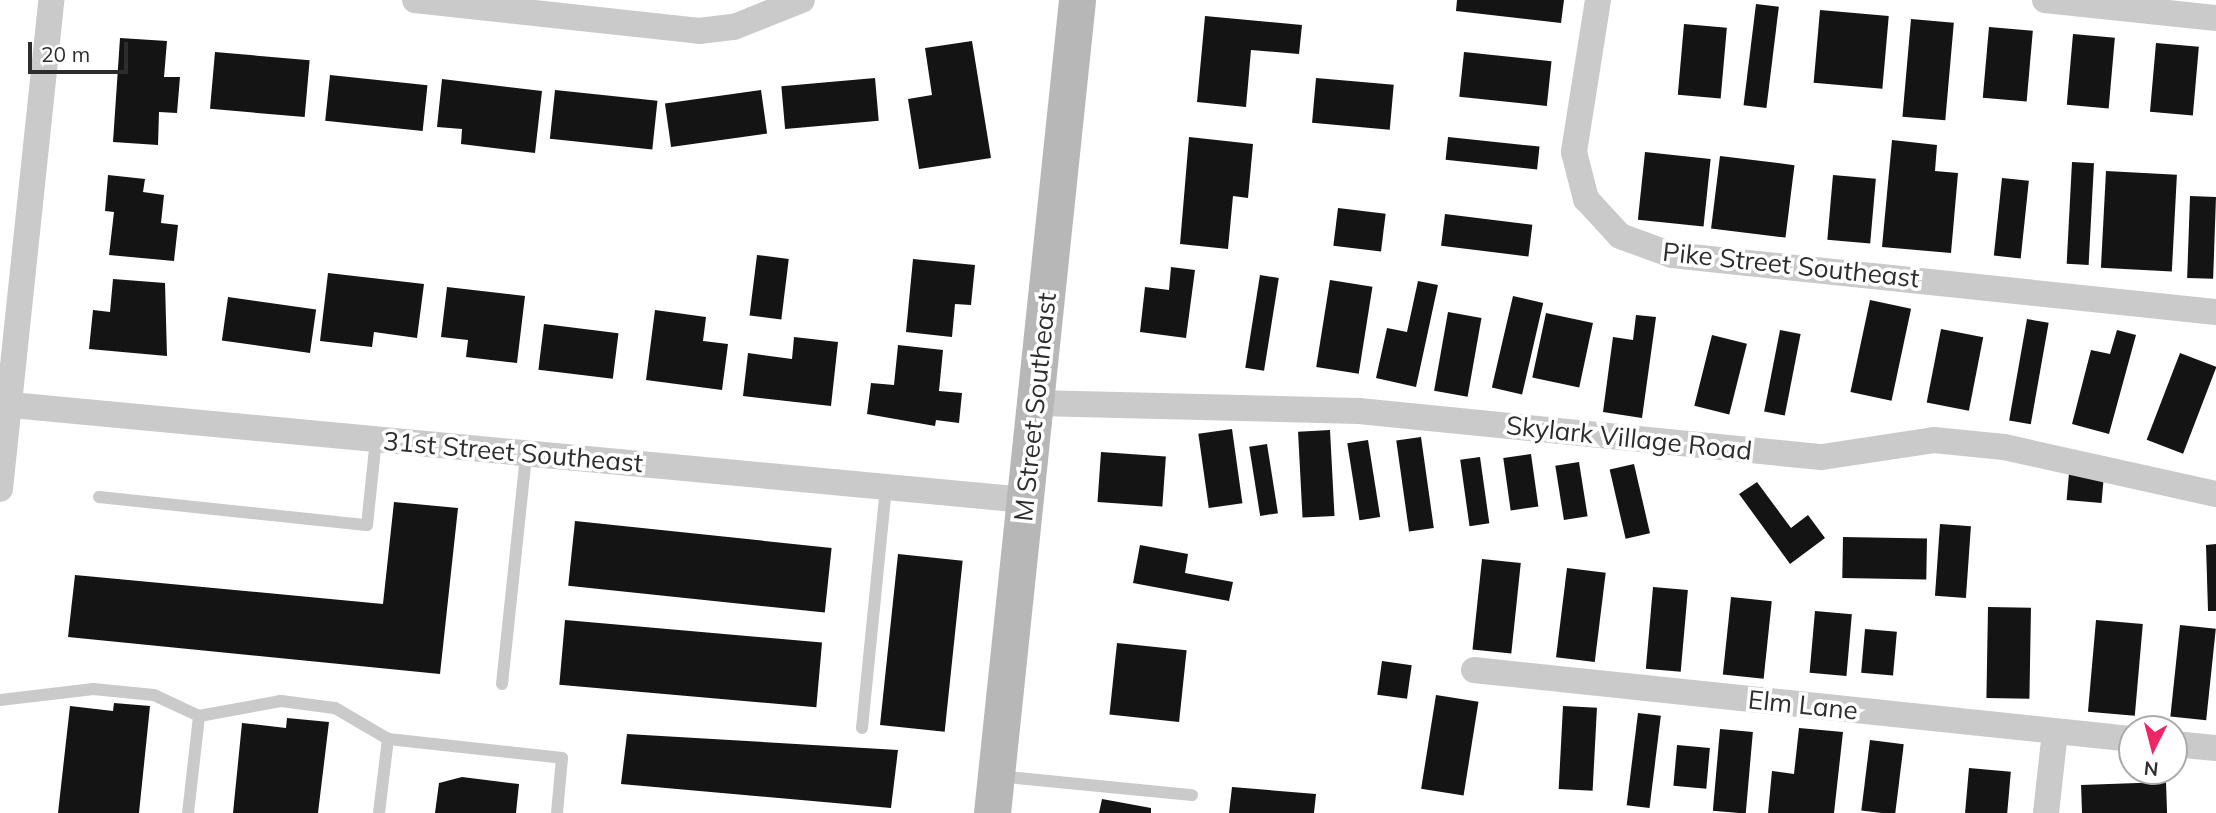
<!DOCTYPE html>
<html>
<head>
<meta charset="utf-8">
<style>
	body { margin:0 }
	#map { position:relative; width:2216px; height:813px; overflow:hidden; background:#fff; font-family:Mulish,sans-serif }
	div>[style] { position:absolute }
	.building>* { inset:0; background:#141414; transform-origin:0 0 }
	.lane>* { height:12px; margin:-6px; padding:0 6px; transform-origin:6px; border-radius:6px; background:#cacaca }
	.street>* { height:26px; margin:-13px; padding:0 13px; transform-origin:13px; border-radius:13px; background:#cacaca }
	.secondary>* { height:37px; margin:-18.5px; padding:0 18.5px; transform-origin:18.5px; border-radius:18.5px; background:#b7b7b7 }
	span { translate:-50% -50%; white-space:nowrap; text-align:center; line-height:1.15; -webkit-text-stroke:7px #fff; paint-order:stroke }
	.street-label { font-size:26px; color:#2d2d2d }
	.north { position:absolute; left:2118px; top:715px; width:70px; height:70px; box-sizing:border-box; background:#fff; border:2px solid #ababab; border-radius:50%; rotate:186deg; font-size:19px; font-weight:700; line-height:28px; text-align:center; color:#2d2d2d }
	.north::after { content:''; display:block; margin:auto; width:24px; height:32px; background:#ed2766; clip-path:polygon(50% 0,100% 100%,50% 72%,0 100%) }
	.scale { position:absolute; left:28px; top:42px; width:100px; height:32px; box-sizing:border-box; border:4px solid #2d2d2d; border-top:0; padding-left:9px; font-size:21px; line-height:24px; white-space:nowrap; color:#2d2d2d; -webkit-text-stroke:5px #fff; paint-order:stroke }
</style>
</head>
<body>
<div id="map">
	<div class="building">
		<i style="clip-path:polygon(1457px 0,1564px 0,1561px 23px,1456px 11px)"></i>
		<i style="left:1756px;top:4px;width:23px;height:102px;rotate:7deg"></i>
		<i style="left:1820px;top:10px;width:69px;height:73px;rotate:5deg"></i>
		<i style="clip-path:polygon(1205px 16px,1302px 25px,1299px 54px,1251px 50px,1246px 107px,1197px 102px)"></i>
		<i style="left:1911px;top:19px;width:43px;height:98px;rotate:5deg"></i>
		<i style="left:1684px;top:24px;width:43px;height:71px;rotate:5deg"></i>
		<i style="left:1989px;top:27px;width:44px;height:71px;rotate:5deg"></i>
		<i style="left:2073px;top:34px;width:42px;height:71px;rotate:5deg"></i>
		<i style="clip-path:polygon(120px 38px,167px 41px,164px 77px,180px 77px,177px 113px,159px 112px,158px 145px,113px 142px)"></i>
		<i style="clip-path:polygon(972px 41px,991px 158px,919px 169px,908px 99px,932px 95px,925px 48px)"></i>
		<i style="left:2156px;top:43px;width:43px;height:69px;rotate:5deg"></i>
		<i style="left:215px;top:52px;width:95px;height:57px;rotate:5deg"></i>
		<i style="left:1464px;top:52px;width:88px;height:45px;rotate:6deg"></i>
		<i style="left:330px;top:75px;width:98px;height:46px;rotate:6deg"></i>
		<i style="left:875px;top:78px;width:43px;height:94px;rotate:85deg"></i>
		<i style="left:1316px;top:78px;width:78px;height:45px;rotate:5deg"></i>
		<i style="clip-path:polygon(442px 79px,542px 91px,535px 153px,461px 144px,462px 129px,437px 127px)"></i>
		<i style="left:555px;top:90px;width:103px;height:49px;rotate:6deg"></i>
		<i style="left:761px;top:90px;width:44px;height:97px;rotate:82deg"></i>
		<i style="clip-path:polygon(1189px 137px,1253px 144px,1248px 198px,1233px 196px,1228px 249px,1180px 244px)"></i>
		<i style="left:1448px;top:137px;width:92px;height:23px;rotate:6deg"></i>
		<i style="clip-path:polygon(1892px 140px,1937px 145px,1935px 171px,1958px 173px,1951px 253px,1882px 247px)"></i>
		<i style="left:1645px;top:152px;width:66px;height:68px;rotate:6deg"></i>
		<i style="left:1720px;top:156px;width:75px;height:73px;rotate:7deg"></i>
		<i style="left:2072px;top:162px;width:22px;height:102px;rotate:3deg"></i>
		<i style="left:2106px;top:171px;width:71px;height:97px;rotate:3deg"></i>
		<i style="clip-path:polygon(108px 175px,145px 179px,143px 192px,164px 195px,161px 223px,178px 225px,174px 261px,109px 255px,114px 212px,105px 211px)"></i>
		<i style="left:1833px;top:175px;width:43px;height:65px;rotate:5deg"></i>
		<i style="left:2002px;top:178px;width:27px;height:78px;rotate:6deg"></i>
		<i style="left:2190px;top:196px;width:26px;height:82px;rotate:2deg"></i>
		<i style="left:1338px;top:208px;width:48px;height:38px;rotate:7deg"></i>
		<i style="left:1445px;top:214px;width:88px;height:32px;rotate:7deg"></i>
		<i style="left:757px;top:255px;width:32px;height:61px;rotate:7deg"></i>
		<i style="clip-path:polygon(913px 259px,975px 265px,971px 305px,955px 304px,952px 337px,906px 332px)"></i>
		<i style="clip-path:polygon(1171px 267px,1195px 270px,1186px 338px,1140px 332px,1145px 287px,1169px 290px)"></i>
		<i style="clip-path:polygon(328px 273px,424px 284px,417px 338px,374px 332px,372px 347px,320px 341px)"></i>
		<i style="left:1260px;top:275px;width:19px;height:94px;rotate:9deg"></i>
		<i style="clip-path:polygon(113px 279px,165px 283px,167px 356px,89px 349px,93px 310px,110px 312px)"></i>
		<i style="left:1330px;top:280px;width:43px;height:88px;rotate:9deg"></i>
		<i style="clip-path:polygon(1418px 281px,1438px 285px,1416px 387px,1376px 378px,1387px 328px,1407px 332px)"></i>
		<i style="clip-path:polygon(447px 287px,525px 296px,517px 363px,466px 357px,468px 340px,441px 337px)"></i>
		<i style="left:1513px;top:296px;width:31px;height:94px;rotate:13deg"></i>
		<i style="left:228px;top:297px;width:89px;height:44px;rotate:8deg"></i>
		<i style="left:1870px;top:300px;width:42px;height:94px;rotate:12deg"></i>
		<i style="clip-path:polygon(655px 310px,706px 317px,703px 341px,728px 344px,722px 390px,646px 380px)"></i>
		<i style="left:1448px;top:312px;width:34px;height:80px;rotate:10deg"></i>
		<i style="left:1546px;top:313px;width:48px;height:66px;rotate:12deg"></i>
		<i style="clip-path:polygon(1636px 315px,1656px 317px,1642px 418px,1603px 412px,1613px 337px,1633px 340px)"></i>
		<i style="left:2027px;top:319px;width:22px;height:103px;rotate:10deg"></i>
		<i style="left:544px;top:324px;width:75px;height:46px;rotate:7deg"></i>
		<i style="left:1941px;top:329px;width:43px;height:75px;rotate:11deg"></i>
		<i style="left:1780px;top:330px;width:21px;height:83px;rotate:11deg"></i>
		<i style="clip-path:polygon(2117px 330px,2136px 335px,2109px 434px,2072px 424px,2091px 350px,2110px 354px)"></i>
		<i style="left:1712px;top:335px;width:36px;height:73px;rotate:14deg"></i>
		<i style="clip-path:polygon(794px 337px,838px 342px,831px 406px,743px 396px,748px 353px,792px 359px)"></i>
		<i style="clip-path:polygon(898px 345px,943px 350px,939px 391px,962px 393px,959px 423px,936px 420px,935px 426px,867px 414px,871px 383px,894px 385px)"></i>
		<i style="left:2180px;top:353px;width:39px;height:93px;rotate:21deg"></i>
		<i style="left:1232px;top:429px;width:75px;height:34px;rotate:82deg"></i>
		<i style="left:1330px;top:430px;width:86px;height:32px;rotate:87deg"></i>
		<i style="left:1421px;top:437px;width:92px;height:25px;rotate:82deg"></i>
		<i style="left:1368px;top:440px;width:78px;height:21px;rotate:81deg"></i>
		<i style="left:1267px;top:444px;width:70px;height:18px;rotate:81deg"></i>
		<i style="left:1101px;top:452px;width:65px;height:50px;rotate:4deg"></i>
		<i style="left:1531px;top:454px;width:53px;height:28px;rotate:82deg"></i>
		<i style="left:1480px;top:457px;width:67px;height:20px;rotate:82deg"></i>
		<i style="left:1579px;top:462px;width:55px;height:24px;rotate:81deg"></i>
		<i style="left:1634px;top:464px;width:71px;height:25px;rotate:77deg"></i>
		<i style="left:2069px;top:473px;width:35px;height:27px;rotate:5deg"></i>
		<i style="clip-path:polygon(1757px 482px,1791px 528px,1808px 515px,1825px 538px,1790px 564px,1739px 494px)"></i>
		<i style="clip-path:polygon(394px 502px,458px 508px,440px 674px,68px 637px,75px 575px,383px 604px)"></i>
		<i style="left:575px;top:521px;width:258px;height:65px;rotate:6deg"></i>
		<i style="left:1940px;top:524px;width:31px;height:72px;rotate:4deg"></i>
		<i style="left:1843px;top:537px;width:84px;height:41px;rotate:1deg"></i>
		<i style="clip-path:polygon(2216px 544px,2216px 611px,2208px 611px,2206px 545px)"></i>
		<i style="clip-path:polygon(1140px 545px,1188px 554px,1185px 573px,1233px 582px,1229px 601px,1133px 583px)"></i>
		<i style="left:898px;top:554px;width:65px;height:172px;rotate:6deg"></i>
		<i style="left:1482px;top:559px;width:39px;height:91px;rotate:6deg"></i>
		<i style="left:1567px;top:568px;width:39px;height:90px;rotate:7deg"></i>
		<i style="left:1653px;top:587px;width:35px;height:82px;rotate:5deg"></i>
		<i style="left:1731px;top:597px;width:41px;height:78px;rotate:6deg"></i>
		<i style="left:1988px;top:607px;width:43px;height:91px;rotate:1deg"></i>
		<i style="left:1815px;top:611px;width:37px;height:62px;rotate:5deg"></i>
		<i style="left:565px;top:620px;width:258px;height:65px;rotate:5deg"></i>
		<i style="left:2096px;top:620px;width:47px;height:92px;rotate:5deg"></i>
		<i style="left:2180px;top:625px;width:36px;height:92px;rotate:6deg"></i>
		<i style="left:1865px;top:629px;width:32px;height:44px;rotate:5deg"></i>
		<i style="left:1117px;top:643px;width:70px;height:72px;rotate:6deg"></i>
		<i style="left:1382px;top:661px;width:30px;height:34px;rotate:8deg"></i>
		<i style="left:1436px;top:695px;width:43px;height:95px;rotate:9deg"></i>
		<i style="clip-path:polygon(114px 703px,150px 706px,139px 813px,58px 813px,70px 706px,113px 711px)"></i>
		<i style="left:1563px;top:706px;width:34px;height:83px;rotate:3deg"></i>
		<i style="left:1638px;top:713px;width:23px;height:93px;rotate:7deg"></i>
		<i style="clip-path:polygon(287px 718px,329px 722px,318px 813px,233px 813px,242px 723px,286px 728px)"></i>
		<i style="clip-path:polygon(1799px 728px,1843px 732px,1834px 813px,1768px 813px,1772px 771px,1794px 774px)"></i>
		<i style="left:1720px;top:729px;width:33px;height:82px;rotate:5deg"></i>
		<i style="clip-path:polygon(627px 734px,898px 750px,891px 808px,621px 784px)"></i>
		<i style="left:1870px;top:740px;width:34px;height:71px;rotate:7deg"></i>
		<i style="left:1677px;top:745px;width:33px;height:41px;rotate:5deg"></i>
		<i style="left:1969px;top:768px;width:42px;height:45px;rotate:5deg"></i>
		<i style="clip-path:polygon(462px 777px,519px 784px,516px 813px,435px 813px,439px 783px)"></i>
		<i style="left:2166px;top:782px;width:31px;height:85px;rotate:88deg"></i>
		<i style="clip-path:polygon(1232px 787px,1316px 794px,1314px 813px,1229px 813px)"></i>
		<i style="clip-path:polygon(1102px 799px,1151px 808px,1151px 813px,1099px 813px)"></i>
	</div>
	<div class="lane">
		<i style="left:99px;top:497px;width:269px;rotate:6deg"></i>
		<i style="left:367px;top:525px;width:85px;rotate:-84deg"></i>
		<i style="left:502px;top:684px;width:231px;rotate:-84deg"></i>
		<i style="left:0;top:700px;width:94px;rotate:-6.7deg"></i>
		<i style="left:93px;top:689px;width:61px;rotate:5.6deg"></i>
		<i style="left:154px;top:695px;width:50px;rotate:25deg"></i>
		<i style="left:199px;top:716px;width:83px;rotate:-10.4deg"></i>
		<i style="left:281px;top:701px;width:54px;rotate:7.4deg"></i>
		<i style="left:335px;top:708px;width:61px;rotate:30.3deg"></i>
		<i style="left:388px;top:739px;width:175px;rotate:6.2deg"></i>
		<i style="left:562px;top:758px;width:55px;rotate:95.2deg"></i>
		<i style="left:862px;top:728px;width:242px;rotate:-84.3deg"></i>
		<i style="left:997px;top:776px;width:196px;rotate:5.6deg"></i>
		<i style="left:188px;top:813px;width:98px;rotate:-83.5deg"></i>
		<i style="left:379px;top:813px;width:75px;rotate:-83.1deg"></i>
	</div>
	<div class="street">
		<i style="left:415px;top:0;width:286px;rotate:6.2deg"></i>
		<i style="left:699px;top:31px;width:35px;rotate:-7deg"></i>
		<i style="left:734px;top:27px;width:73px;rotate:-21.7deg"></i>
		<i style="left:1598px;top:0;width:154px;rotate:99deg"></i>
		<i style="left:1574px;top:152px;width:49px;rotate:75.7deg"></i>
		<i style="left:1586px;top:199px;width:50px;rotate:47.4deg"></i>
		<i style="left:1620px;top:236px;width:55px;rotate:20.1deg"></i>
		<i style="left:1672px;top:255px;width:547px;rotate:5.98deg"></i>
		<i style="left:2045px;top:0;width:172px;rotate:6deg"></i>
		<i style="left:1036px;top:403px;width:323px;rotate:1.4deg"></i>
		<i style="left:1359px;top:411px;width:465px;rotate:5.7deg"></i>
		<i style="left:1822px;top:457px;width:113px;rotate:-8.6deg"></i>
		<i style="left:1934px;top:440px;width:70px;rotate:5.7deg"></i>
		<i style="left:2004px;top:447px;width:217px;rotate:12.5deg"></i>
		<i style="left:0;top:404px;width:1030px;rotate:5.35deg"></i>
		<i style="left:0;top:489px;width:492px;rotate:-84deg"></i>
		<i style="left:1474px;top:670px;width:662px;rotate:5.99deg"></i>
		<i style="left:2174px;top:744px;width:42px;rotate:5.4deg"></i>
		<i style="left:2046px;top:813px;width:81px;rotate:-83.7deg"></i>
	</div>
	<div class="secondary">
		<i style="left:992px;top:813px;width:817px;rotate:-84.03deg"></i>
	</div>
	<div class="street-label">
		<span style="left:1791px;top:265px;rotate:6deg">Pike Street Southeast</span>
		<span style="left:1035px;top:407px;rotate:-84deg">M Street Southeast</span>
		<span style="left:1629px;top:438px;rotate:6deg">Skylark Village Road</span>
		<span style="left:513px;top:452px;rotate:5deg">31st Street Southeast</span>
		<span style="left:1803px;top:705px;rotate:6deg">Elm Lane</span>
	</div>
	<div class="north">N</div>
	<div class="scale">20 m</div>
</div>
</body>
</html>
